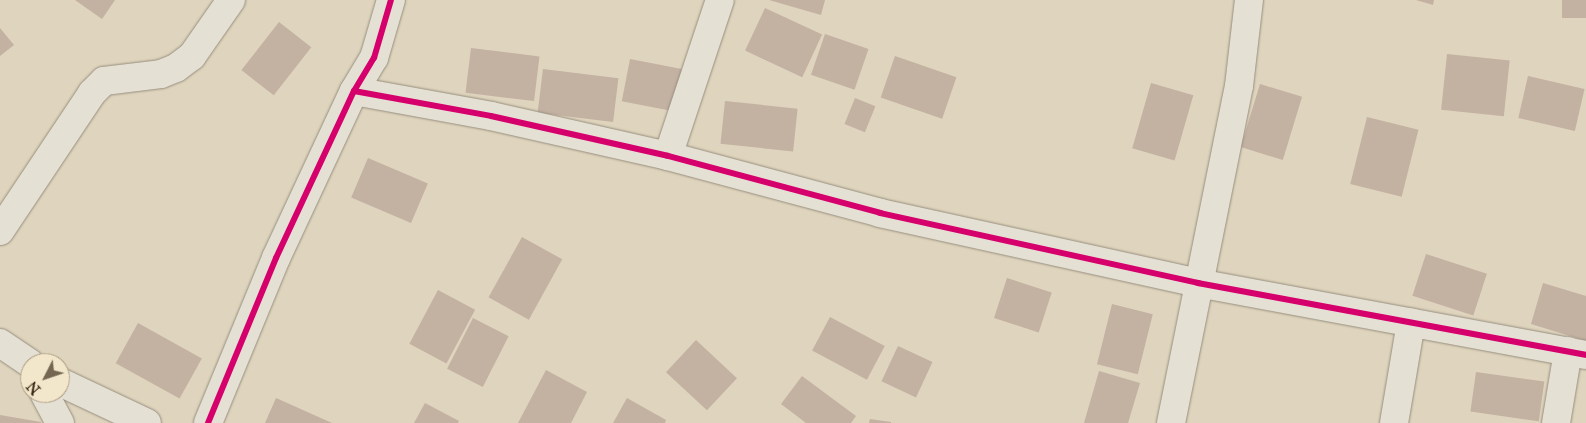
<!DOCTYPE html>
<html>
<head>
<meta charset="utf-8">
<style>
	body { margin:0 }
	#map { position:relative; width:1586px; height:423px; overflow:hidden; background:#dfd4bd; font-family:"IM FELL Great Primer",serif }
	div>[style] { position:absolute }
	.building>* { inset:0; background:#c3b1a2; transform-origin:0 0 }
	.roads { filter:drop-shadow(0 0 1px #968e7f) drop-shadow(0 0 1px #968e7f) }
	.minor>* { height:28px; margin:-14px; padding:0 14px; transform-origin:14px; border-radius:14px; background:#e5e0d4 }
	.cycleway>* { height:6px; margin:-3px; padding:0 3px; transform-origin:3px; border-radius:3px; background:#d6006c }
	span { translate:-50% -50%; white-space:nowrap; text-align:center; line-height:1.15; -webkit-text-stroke:4px #f3e7cb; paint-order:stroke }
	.north { position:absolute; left:20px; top:353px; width:50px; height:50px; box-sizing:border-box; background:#f3e7cb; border:1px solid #aa9b83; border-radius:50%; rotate:229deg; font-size:14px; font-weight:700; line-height:20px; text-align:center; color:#3c2a18 }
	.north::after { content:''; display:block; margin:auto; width:18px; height:22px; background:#756652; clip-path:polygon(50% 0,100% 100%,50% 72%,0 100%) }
</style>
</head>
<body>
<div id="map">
	<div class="building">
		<i style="clip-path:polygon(75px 0,115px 0,102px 19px)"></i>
		<i style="clip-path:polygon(769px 0,825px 0,821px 15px)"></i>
		<i style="clip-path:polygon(1416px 0,1434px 0,1433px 5px)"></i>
		<i style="left:1562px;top:0;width:24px;height:18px"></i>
		<i style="left:765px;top:8px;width:63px;height:47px;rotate:25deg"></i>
		<i style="left:279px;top:22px;width:41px;height:61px;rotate:38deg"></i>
		<i style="clip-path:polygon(0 28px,14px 45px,0 56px)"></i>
		<i style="left:825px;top:34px;width:46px;height:43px;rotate:19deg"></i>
		<i style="left:471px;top:48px;width:69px;height:45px;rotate:7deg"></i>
		<i style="left:1447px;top:54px;width:63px;height:56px;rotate:6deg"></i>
		<i style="left:895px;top:56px;width:65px;height:44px;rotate:19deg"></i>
		<i style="left:630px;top:59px;width:58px;height:43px;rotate:11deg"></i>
		<i style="left:543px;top:69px;width:76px;height:44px;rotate:7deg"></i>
		<i style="left:1528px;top:76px;width:58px;height:43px;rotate:13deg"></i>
		<i style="left:1151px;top:83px;width:44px;height:68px;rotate:16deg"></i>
		<i style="left:1260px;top:84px;width:44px;height:66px;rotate:17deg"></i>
		<i style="left:855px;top:98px;width:22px;height:28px;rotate:22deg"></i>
		<i style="left:725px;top:101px;width:73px;height:43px;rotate:6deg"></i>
		<i style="left:1367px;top:117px;width:53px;height:69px;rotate:14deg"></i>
		<i style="left:368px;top:158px;width:65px;height:43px;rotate:23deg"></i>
		<i style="left:522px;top:237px;width:46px;height:69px;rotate:29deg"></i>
		<i style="left:1426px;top:254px;width:64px;height:44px;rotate:18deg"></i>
		<i style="left:1007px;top:278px;width:47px;height:42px;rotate:18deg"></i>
		<i style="clip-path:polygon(1543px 283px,1586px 296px,1586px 341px,1531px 324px)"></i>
		<i style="left:438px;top:290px;width:42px;height:61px;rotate:28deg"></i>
		<i style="left:1112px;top:304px;width:42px;height:62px;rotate:14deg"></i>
		<i style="left:830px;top:317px;width:62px;height:38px;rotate:28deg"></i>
		<i style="left:473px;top:318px;width:40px;height:57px;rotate:27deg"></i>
		<i style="left:138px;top:323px;width:73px;height:46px;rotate:29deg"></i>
		<i style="left:696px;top:340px;width:56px;height:44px;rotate:43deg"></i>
		<i style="left:898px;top:346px;width:38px;height:39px;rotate:25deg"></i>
		<i style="clip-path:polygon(546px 370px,587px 392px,571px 423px,518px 423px)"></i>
		<i style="clip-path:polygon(1099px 371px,1140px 383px,1128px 423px,1084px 423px)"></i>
		<i style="left:1476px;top:372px;width:69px;height:40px;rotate:8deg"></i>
		<i style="clip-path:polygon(802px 376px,856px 416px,851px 423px,806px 423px,781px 404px)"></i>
		<i style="clip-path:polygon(276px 398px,332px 423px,265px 423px)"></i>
		<i style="clip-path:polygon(627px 398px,666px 420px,665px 423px,613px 423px)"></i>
		<i style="clip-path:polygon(425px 403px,459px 421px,458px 423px,414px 423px)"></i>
		<i style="clip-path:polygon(0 415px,41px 422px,41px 423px,0 423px)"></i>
		<i style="clip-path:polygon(870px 419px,891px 422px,891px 423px,869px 423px)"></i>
	</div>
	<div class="roads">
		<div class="minor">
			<i style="left:354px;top:91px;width:139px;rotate:10.3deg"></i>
			<i style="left:491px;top:116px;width:181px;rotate:12.7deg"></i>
			<i style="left:668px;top:156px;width:220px;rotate:15deg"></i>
			<i style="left:880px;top:213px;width:326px;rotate:12.4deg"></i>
			<i style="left:1198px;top:283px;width:395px;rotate:10.5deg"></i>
			<i style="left:668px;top:156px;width:164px;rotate:-71.6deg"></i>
			<i style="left:0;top:231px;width:166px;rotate:-56.3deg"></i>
			<i style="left:92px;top:93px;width:17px;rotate:-45deg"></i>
			<i style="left:104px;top:81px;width:57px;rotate:-7deg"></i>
			<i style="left:161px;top:74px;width:16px;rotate:-22deg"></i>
			<i style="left:176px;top:68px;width:20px;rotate:-37deg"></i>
			<i style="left:192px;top:56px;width:68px;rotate:-55.1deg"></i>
			<i style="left:0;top:343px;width:36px;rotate:34deg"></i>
			<i style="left:60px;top:382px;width:96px;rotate:25.2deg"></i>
			<i style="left:44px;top:393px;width:34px;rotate:62deg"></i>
			<i style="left:208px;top:423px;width:178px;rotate:-67.6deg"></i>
			<i style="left:276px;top:258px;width:184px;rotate:-65deg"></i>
			<i style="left:354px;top:91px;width:39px;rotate:-59deg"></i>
			<i style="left:374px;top:58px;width:60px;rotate:-73.7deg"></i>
			<i style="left:1171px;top:423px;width:344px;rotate:-78.6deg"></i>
			<i style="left:1239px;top:86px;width:87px;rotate:-83.4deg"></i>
			<i style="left:1394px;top:423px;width:102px;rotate:-80.4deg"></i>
			<i style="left:1556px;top:423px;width:73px;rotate:-80.5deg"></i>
		</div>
	</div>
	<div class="cycleway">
		<i style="left:354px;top:91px;width:139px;rotate:10.3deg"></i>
		<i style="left:491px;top:116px;width:181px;rotate:12.7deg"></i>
		<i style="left:668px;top:156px;width:220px;rotate:15deg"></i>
		<i style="left:880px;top:213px;width:326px;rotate:12.4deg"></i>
		<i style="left:1198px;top:283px;width:395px;rotate:10.5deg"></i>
		<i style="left:208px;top:423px;width:178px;rotate:-67.6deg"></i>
		<i style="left:276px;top:258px;width:184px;rotate:-65deg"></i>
		<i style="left:354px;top:91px;width:39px;rotate:-59deg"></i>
		<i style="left:374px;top:58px;width:60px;rotate:-73.7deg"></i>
	</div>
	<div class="north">N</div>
</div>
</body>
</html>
